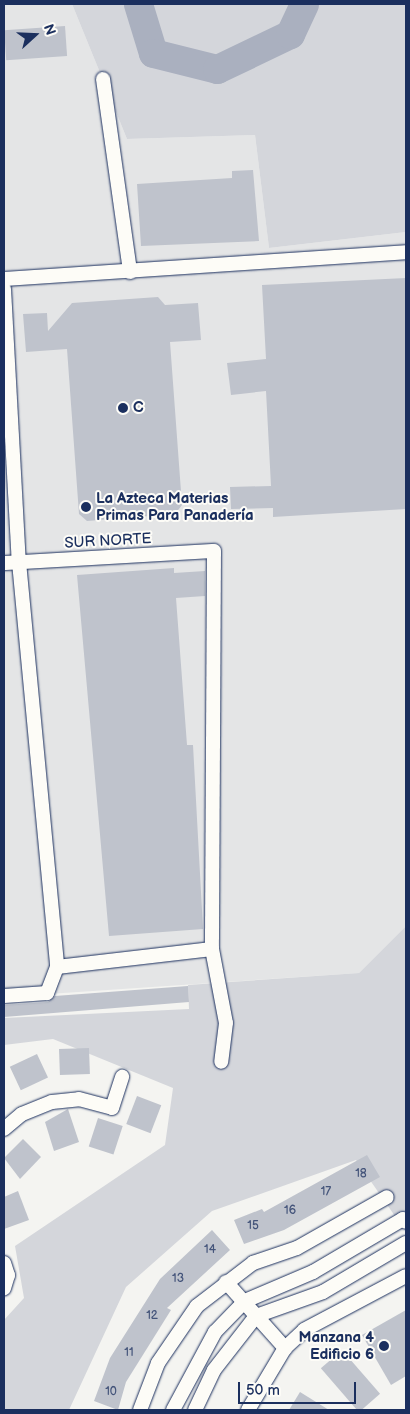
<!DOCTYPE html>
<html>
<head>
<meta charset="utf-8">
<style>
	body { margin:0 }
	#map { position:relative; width:410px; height:1414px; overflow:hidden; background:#f4f4f1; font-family:"Balsamiq Sans",sans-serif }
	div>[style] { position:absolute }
	.built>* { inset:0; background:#e4e5e6 }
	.green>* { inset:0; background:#d4d6db }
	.river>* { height:29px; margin:-14.5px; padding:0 14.5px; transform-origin:14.5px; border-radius:14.5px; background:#aab0bf }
	.building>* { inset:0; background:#bfc3cc; transform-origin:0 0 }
	.roads { filter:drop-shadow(0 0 1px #1b2f5e) drop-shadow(0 0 1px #1b2f5e) }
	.minor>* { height:14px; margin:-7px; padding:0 7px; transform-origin:7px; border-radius:7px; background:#fdfcf7 }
	.dots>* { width:14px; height:14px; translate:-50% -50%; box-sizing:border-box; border:2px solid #fdfcf7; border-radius:50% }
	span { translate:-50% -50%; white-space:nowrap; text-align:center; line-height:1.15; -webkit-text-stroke:4px #fdfcf7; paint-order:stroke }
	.number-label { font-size:12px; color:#44547a }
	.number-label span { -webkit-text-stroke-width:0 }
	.poi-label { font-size:15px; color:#1b2f5e; font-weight:700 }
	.left { translate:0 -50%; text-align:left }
	.right { translate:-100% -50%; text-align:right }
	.street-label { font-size:15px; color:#1b2f5e }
	.frame { position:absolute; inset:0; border:5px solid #1b2f5e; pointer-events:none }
	.north { position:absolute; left:10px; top:10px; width:50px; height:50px; -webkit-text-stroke:4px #fdfcf7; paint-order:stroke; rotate:70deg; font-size:14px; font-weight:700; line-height:20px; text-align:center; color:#1b2f5e }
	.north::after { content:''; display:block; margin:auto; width:18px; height:22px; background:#1b2f5e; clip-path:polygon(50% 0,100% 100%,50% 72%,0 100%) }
	.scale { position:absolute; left:238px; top:1382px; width:118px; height:22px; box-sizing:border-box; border:2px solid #1b2f5e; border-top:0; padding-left:6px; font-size:15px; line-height:18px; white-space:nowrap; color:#1b2f5e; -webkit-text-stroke:4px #fdfcf7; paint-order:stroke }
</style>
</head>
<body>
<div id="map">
	<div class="built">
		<i style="clip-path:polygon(4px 4px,72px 4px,127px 139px,255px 135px,269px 248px,406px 232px,406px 926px,359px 973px,4px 997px)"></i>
	</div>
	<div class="green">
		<i style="clip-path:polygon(72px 4px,406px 4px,406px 232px,269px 248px,255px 135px,127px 139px)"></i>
		<i style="clip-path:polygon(406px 926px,406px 1232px,356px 1160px,212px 1211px,126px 1287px,69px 1410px,4px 1410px,4px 1320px,24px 1298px,15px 1246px,165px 1145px,173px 1088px,53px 1039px,4px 1045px,4px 1018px,189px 1009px,188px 985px,359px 973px)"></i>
	</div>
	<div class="river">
		<i style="left:138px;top:4px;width:51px;rotate:73deg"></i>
		<i style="left:153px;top:53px;width:66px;rotate:14deg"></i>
		<i style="left:217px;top:69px;width:81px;rotate:-25.6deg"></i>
		<i style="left:290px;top:34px;width:33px;rotate:-65deg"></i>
	</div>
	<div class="building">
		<i style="left:65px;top:26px;width:30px;height:61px;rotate:86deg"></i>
		<i style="clip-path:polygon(253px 170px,259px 241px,141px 246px,137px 184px,232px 178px,232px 171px)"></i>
		<i style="clip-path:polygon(406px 278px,406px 509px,273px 517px,273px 508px,231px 509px,230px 487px,271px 486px,266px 391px,231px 395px,227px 363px,266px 359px,262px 285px)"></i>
		<i style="clip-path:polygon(158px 297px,165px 305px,198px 303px,201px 340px,170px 342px,182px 505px,175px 514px,87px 521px,79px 514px,67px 349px,26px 352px,23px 314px,47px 313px,48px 331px,72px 303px)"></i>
		<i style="clip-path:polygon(174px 568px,174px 573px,205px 571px,205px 596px,176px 598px,187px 745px,193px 745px,203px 929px,109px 936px,77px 575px)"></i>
		<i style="clip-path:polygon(188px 986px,189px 1002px,4px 1017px,4px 1005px,48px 1002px,55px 996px)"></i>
		<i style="left:89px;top:1048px;width:26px;height:30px;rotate:88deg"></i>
		<i style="left:37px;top:1054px;width:26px;height:30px;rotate:65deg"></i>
		<i style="left:137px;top:1096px;width:26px;height:30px;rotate:21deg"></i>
		<i style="clip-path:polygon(68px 1109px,79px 1142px,54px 1151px,45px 1122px)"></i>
		<i style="left:98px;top:1118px;width:26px;height:30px;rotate:18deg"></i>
		<i style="clip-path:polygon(23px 1139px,41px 1157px,20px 1179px,4px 1158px)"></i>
		<i style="clip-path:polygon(367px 1155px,380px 1177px,284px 1230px,244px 1244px,234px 1220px,262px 1209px,264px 1212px)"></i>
		<i style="clip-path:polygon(18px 1191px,29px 1220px,4px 1229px,4px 1197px)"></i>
		<i style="clip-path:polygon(212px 1230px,230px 1250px,167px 1308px,171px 1310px,126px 1382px,118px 1410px,94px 1401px,110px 1358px,160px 1279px)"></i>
		<i style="clip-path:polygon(406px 1310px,406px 1376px,391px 1385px,362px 1335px)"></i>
		<i style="left:342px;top:1350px;width:58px;height:28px;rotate:49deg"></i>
		<i style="clip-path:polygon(300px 1392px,329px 1410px,289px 1410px)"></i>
	</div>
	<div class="roads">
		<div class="minor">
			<i style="left:103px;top:79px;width:195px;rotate:82deg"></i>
			<i style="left:4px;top:279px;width:403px;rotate:-3.8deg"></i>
			<i style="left:4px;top:289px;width:273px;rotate:86.9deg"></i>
			<i style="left:19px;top:562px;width:407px;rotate:84.6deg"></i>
			<i style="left:57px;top:967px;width:28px;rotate:111deg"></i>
			<i style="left:47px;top:993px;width:43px;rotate:176deg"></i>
			<i style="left:4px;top:563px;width:210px;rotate:-3.3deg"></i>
			<i style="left:214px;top:551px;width:398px;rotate:90.3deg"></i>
			<i style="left:57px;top:967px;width:156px;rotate:-6.6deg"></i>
			<i style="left:212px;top:949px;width:75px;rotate:79.3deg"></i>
			<i style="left:226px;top:1023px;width:39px;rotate:97deg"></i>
			<i style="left:4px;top:1129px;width:23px;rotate:-40deg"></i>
			<i style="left:22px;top:1114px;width:32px;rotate:-22deg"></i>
			<i style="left:52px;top:1102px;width:27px;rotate:-6deg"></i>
			<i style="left:79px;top:1099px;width:34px;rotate:15deg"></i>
			<i style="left:112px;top:1108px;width:33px;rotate:-72deg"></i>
			<i style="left:4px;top:1263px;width:13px;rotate:72deg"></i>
			<i style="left:8px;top:1275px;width:14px;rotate:107deg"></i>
			<i style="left:226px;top:1282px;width:89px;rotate:48.2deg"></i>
			<i style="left:140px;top:1410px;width:50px;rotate:-69deg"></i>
			<i style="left:158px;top:1363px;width:69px;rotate:-55.6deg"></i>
			<i style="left:197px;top:1306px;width:71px;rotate:-37.5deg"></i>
			<i style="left:253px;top:1263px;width:46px;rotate:-18.8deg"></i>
			<i style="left:297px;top:1248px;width:103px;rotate:-29.5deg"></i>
			<i style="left:173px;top:1410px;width:89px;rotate:-61.7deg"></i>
			<i style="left:215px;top:1332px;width:43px;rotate:-45.9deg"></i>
			<i style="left:245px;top:1301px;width:74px;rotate:-23.1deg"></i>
			<i style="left:313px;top:1272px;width:104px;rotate:-30.5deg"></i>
			<i style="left:403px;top:1219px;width:4px;rotate:45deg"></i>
			<i style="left:195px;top:1410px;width:44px;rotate:-64.6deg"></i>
			<i style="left:214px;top:1370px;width:68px;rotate:-52.1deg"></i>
			<i style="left:256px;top:1316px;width:71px;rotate:-19.7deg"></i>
			<i style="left:323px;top:1292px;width:96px;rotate:-30.6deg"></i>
			<i style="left:248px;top:1410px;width:72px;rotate:-59.2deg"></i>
			<i style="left:285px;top:1348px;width:26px;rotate:-43deg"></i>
			<i style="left:304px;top:1330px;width:115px;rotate:-27.9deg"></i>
		</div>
	</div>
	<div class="dots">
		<i style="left:123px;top:408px;background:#1b2f5e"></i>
		<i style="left:86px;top:507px;background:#1b2f5e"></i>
		<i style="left:384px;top:1346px;background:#1b2f5e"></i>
	</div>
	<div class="number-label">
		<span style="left:361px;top:1174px">18</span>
		<span style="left:326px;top:1192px">17</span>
		<span style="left:290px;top:1211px">16</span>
		<span style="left:253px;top:1226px">15</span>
		<span style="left:210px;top:1250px">14</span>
		<span style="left:178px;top:1279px">13</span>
		<span style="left:152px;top:1316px">12</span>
		<span style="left:129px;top:1353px">11</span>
		<span style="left:111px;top:1392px">10</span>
	</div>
	<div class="poi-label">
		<span class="left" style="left:133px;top:408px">C</span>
		<span class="left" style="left:96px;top:507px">La Azteca Materias<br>Primas Para Panadería</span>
		<span class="right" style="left:374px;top:1346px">Manzana 4<br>Edificio 6</span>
	</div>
	<div class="street-label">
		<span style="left:108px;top:541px;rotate:-3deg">SUR NORTE</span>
	</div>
	<div class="frame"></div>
	<div class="north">N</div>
	<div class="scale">50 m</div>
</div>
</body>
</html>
